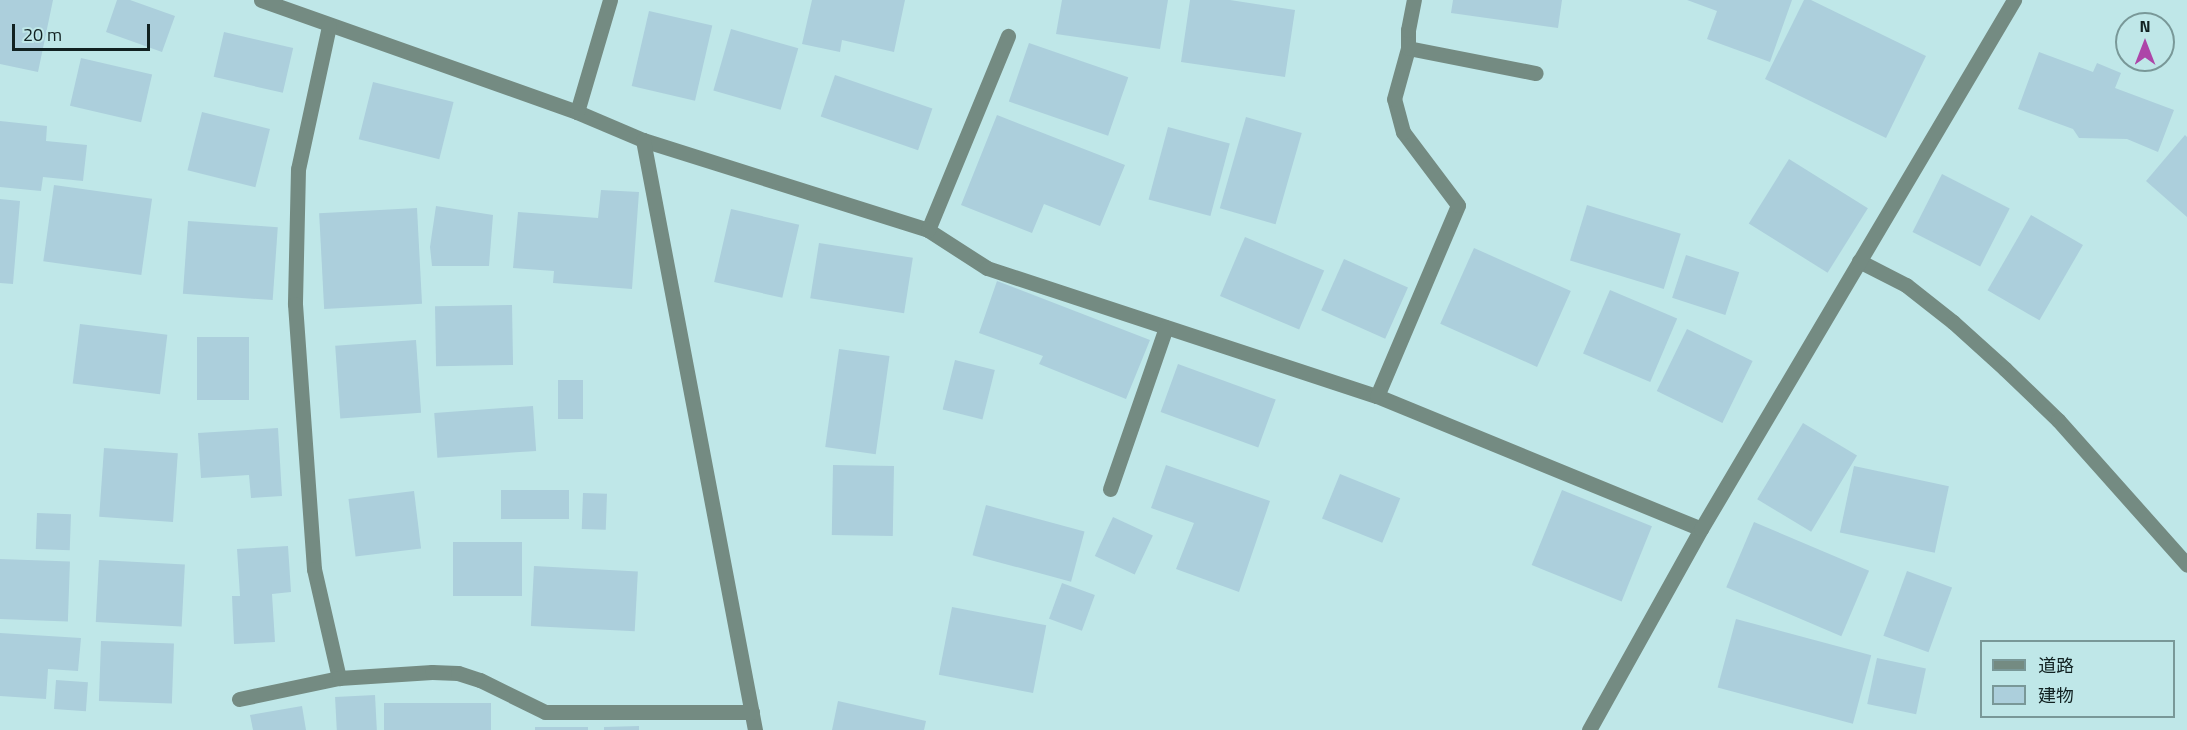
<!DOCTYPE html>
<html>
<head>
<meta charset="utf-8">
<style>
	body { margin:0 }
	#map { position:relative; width:2187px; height:730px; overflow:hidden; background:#bfe7e8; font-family:"Titillium Web","Noto Sans JP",sans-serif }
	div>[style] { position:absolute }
	.building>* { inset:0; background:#accfdc; transform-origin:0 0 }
	.minor>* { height:15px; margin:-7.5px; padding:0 7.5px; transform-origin:7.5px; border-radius:7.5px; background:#748b82 }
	span { translate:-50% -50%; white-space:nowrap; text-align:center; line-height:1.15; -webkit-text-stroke:6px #bfe7e8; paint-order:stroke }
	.legend { position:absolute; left:1980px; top:640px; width:195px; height:78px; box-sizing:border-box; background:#bfe7e8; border:2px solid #799898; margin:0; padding:8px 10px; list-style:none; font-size:18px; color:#112121 }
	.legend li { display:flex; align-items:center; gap:12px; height:30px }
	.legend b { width:30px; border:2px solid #799898 }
	.north { position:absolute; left:2115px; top:12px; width:60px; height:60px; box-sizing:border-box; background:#bfe7e8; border:2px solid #799898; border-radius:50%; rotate:0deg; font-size:16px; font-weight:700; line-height:24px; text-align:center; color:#112121 }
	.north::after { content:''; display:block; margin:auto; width:21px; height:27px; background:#ad45a8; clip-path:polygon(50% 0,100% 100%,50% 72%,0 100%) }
	.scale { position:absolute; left:12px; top:24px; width:138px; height:27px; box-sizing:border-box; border:3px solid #112121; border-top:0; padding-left:8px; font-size:18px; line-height:21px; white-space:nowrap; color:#112121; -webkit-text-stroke:4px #bfe7e8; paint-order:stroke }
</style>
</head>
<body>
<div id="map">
	<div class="building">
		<i style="clip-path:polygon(0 0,53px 0,38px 72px,0 64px)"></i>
		<i style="clip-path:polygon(117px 0,130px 0,175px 16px,162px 52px,106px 32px)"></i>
		<i style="clip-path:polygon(812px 0,905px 0,894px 52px,842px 40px,840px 52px,802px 44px)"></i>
		<i style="clip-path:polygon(1062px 0,1168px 0,1160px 49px,1056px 34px)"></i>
		<i style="clip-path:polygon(1190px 0,1230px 0,1295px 10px,1285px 77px,1181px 62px)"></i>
		<i style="clip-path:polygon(1453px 0,1562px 0,1558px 28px,1451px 13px)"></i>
		<i style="clip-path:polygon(1687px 0,1792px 0,1770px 62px,1707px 39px,1717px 11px)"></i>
		<i style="clip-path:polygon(1804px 0,1811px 0,1926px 56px,1886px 138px,1765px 79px)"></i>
		<i style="left:649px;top:11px;width:65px;height:77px;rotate:13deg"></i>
		<i style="left:731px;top:29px;width:70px;height:64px;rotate:16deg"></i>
		<i style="left:224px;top:32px;width:71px;height:46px;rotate:13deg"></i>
		<i style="left:1029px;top:43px;width:105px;height:62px;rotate:19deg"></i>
		<i style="clip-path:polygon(2039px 52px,2093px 72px,2097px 63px,2121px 73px,2115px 88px,2174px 110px,2158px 152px,2127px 139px,2079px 138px,2073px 129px,2018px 109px)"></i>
		<i style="left:81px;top:58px;width:73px;height:49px;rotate:13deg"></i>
		<i style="left:835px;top:75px;width:103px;height:44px;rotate:19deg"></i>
		<i style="left:373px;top:82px;width:83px;height:59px;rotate:14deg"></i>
		<i style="left:202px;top:112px;width:70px;height:60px;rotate:14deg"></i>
		<i style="clip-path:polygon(997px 115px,1125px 165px,1100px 226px,1044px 204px,1032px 233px,961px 205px)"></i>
		<i style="left:1246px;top:117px;width:58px;height:95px;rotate:16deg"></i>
		<i style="clip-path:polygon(0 121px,47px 126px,46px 141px,87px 145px,83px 181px,43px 177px,41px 191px,0 187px)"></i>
		<i style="left:1168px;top:127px;width:64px;height:75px;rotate:15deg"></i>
		<i style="clip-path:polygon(2185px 135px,2187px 137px,2187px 217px,2146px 181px)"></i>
		<i style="left:1789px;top:159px;width:93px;height:76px;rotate:32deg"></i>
		<i style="left:1942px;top:174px;width:76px;height:65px;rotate:27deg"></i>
		<i style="left:54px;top:185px;width:99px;height:77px;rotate:8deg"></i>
		<i style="clip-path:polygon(601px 190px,639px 192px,632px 289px,553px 283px,554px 271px,513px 268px,518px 212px,598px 218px)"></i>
		<i style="clip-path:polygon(0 199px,20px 201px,13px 284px,0 283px)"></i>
		<i style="left:1587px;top:205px;width:98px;height:58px;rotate:17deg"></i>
		<i style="clip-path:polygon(436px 206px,493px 215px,489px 266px,432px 266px,430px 247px)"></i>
		<i style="left:417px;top:208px;width:96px;height:98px;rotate:87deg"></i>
		<i style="left:731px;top:209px;width:70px;height:75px;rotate:13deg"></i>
		<i style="left:2031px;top:215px;width:60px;height:87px;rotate:30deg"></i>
		<i style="left:188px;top:221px;width:90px;height:73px;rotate:4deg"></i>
		<i style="left:1245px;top:237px;width:86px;height:64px;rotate:23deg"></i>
		<i style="left:819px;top:243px;width:95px;height:56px;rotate:9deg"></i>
		<i style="left:1474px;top:248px;width:106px;height:83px;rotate:24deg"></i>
		<i style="left:1686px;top:255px;width:56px;height:45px;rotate:18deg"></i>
		<i style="left:1344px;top:259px;width:70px;height:56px;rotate:24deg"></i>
		<i style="clip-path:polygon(997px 281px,1150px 340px,1126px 399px,1039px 364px,1043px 356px,979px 333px)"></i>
		<i style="left:1610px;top:290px;width:73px;height:69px;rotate:23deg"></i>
		<i style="left:512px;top:305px;width:60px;height:77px;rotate:89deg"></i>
		<i style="left:80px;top:324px;width:88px;height:60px;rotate:7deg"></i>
		<i style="left:1687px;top:329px;width:73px;height:69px;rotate:26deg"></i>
		<i style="left:197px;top:337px;width:52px;height:63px"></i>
		<i style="left:416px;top:340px;width:73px;height:81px;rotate:86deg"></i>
		<i style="left:839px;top:349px;width:51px;height:99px;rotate:8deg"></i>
		<i style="left:955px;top:360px;width:41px;height:51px;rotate:14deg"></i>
		<i style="left:1178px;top:364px;width:104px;height:51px;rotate:20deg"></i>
		<i style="left:558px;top:380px;width:25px;height:39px"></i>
		<i style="left:533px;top:406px;width:45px;height:99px;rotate:86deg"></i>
		<i style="left:1803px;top:423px;width:63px;height:89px;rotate:31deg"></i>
		<i style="clip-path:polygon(278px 428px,282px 496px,251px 498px,249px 475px,201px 478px,198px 433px)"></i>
		<i style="left:104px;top:448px;width:74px;height:69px;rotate:4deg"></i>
		<i style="left:833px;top:465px;width:61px;height:70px;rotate:1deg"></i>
		<i style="clip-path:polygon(1166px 465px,1270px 501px,1239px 592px,1176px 569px,1194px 523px,1151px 508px)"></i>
		<i style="left:1854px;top:466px;width:97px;height:68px;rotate:12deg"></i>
		<i style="left:1340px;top:474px;width:65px;height:48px;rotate:22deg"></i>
		<i style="left:501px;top:490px;width:68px;height:29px"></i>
		<i style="left:1562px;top:490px;width:97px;height:81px;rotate:22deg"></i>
		<i style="left:414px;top:491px;width:58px;height:66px;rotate:83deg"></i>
		<i style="left:583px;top:493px;width:24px;height:36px;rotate:2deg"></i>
		<i style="left:986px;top:505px;width:102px;height:52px;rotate:15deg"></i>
		<i style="left:37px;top:513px;width:34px;height:36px;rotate:2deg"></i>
		<i style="left:1113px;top:517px;width:44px;height:43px;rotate:25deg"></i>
		<i style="left:1754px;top:522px;width:125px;height:71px;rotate:23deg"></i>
		<i style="left:453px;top:542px;width:69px;height:54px"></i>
		<i style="clip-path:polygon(288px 546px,291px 592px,272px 594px,275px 642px,234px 644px,232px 596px,240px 596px,237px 549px)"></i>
		<i style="left:0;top:559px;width:70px;height:60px;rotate:2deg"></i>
		<i style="left:99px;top:560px;width:86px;height:62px;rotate:3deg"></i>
		<i style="left:534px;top:566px;width:104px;height:60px;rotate:3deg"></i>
		<i style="left:1907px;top:571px;width:48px;height:69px;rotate:20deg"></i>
		<i style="left:1062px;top:583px;width:35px;height:38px;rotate:20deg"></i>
		<i style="left:952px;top:607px;width:96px;height:69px;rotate:11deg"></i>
		<i style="left:1736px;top:619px;width:140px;height:71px;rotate:15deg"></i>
		<i style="clip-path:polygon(0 633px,81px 638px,78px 671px,48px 669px,46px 699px,0 696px)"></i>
		<i style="left:101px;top:641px;width:73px;height:60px;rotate:2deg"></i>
		<i style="left:1877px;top:658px;width:50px;height:47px;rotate:12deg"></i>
		<i style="left:56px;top:680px;width:32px;height:29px;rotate:4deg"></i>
		<i style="left:375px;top:695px;width:35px;height:40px;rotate:87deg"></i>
		<i style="clip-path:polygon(838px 701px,926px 721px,924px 730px,832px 730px)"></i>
		<i style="left:491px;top:703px;width:27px;height:107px;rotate:90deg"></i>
		<i style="clip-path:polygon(302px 706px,306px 730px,253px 730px,250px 715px)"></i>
		<i style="clip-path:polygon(639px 726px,639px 730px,604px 730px,604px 727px)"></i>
		<i style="left:535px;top:727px;width:53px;height:3px"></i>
	</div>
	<div class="minor">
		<i style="left:261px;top:0;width:335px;rotate:19.5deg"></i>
		<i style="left:577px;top:112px;width:72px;rotate:23deg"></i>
		<i style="left:643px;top:140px;width:299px;rotate:17.5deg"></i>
		<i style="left:928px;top:230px;width:70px;rotate:32.8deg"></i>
		<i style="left:987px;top:268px;width:410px;rotate:18.2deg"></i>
		<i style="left:1377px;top:396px;width:350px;rotate:22.3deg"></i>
		<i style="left:329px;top:26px;width:146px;rotate:102.2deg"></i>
		<i style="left:298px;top:169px;width:135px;rotate:91.3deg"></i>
		<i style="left:295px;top:304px;width:266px;rotate:85.9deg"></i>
		<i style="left:314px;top:569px;width:112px;rotate:77.1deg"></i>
		<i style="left:1408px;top:48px;width:130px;rotate:11.1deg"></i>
		<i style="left:577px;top:112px;width:117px;rotate:-73.6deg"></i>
		<i style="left:643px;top:140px;width:601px;rotate:79.25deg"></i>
		<i style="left:928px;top:230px;width:210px;rotate:-67.6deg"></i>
		<i style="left:1859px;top:261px;width:53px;rotate:27.1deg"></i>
		<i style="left:1906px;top:285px;width:60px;rotate:38.2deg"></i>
		<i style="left:1953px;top:322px;width:70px;rotate:42.1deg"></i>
		<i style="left:2005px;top:369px;width:74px;rotate:43.9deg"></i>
		<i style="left:2058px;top:420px;width:194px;rotate:48.3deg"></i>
		<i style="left:1377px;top:396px;width:207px;rotate:-67deg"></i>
		<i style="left:1458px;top:205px;width:91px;rotate:-127deg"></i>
		<i style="left:1403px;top:132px;width:34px;rotate:-105deg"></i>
		<i style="left:1394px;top:99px;width:53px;rotate:-74.6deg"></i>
		<i style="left:1408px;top:48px;width:18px;rotate:-90deg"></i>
		<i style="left:1408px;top:30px;width:31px;rotate:-79deg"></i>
		<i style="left:1110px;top:489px;width:171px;rotate:-70.9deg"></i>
		<i style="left:239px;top:699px;width:102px;rotate:-11.9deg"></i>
		<i style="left:339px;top:678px;width:93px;rotate:-3.7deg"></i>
		<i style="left:432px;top:672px;width:26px;rotate:2deg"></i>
		<i style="left:458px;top:673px;width:23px;rotate:18deg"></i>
		<i style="left:480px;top:680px;width:72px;rotate:26.2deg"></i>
		<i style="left:545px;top:712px;width:207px"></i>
		<i style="left:1589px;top:730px;width:230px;rotate:-60.9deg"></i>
		<i style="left:1701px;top:529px;width:615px;rotate:-59.39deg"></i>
	</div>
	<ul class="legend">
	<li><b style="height:8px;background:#748b82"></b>道路</li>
	<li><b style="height:16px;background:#accfdc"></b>建物</li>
	</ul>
	<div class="north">N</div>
	<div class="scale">20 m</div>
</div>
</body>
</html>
